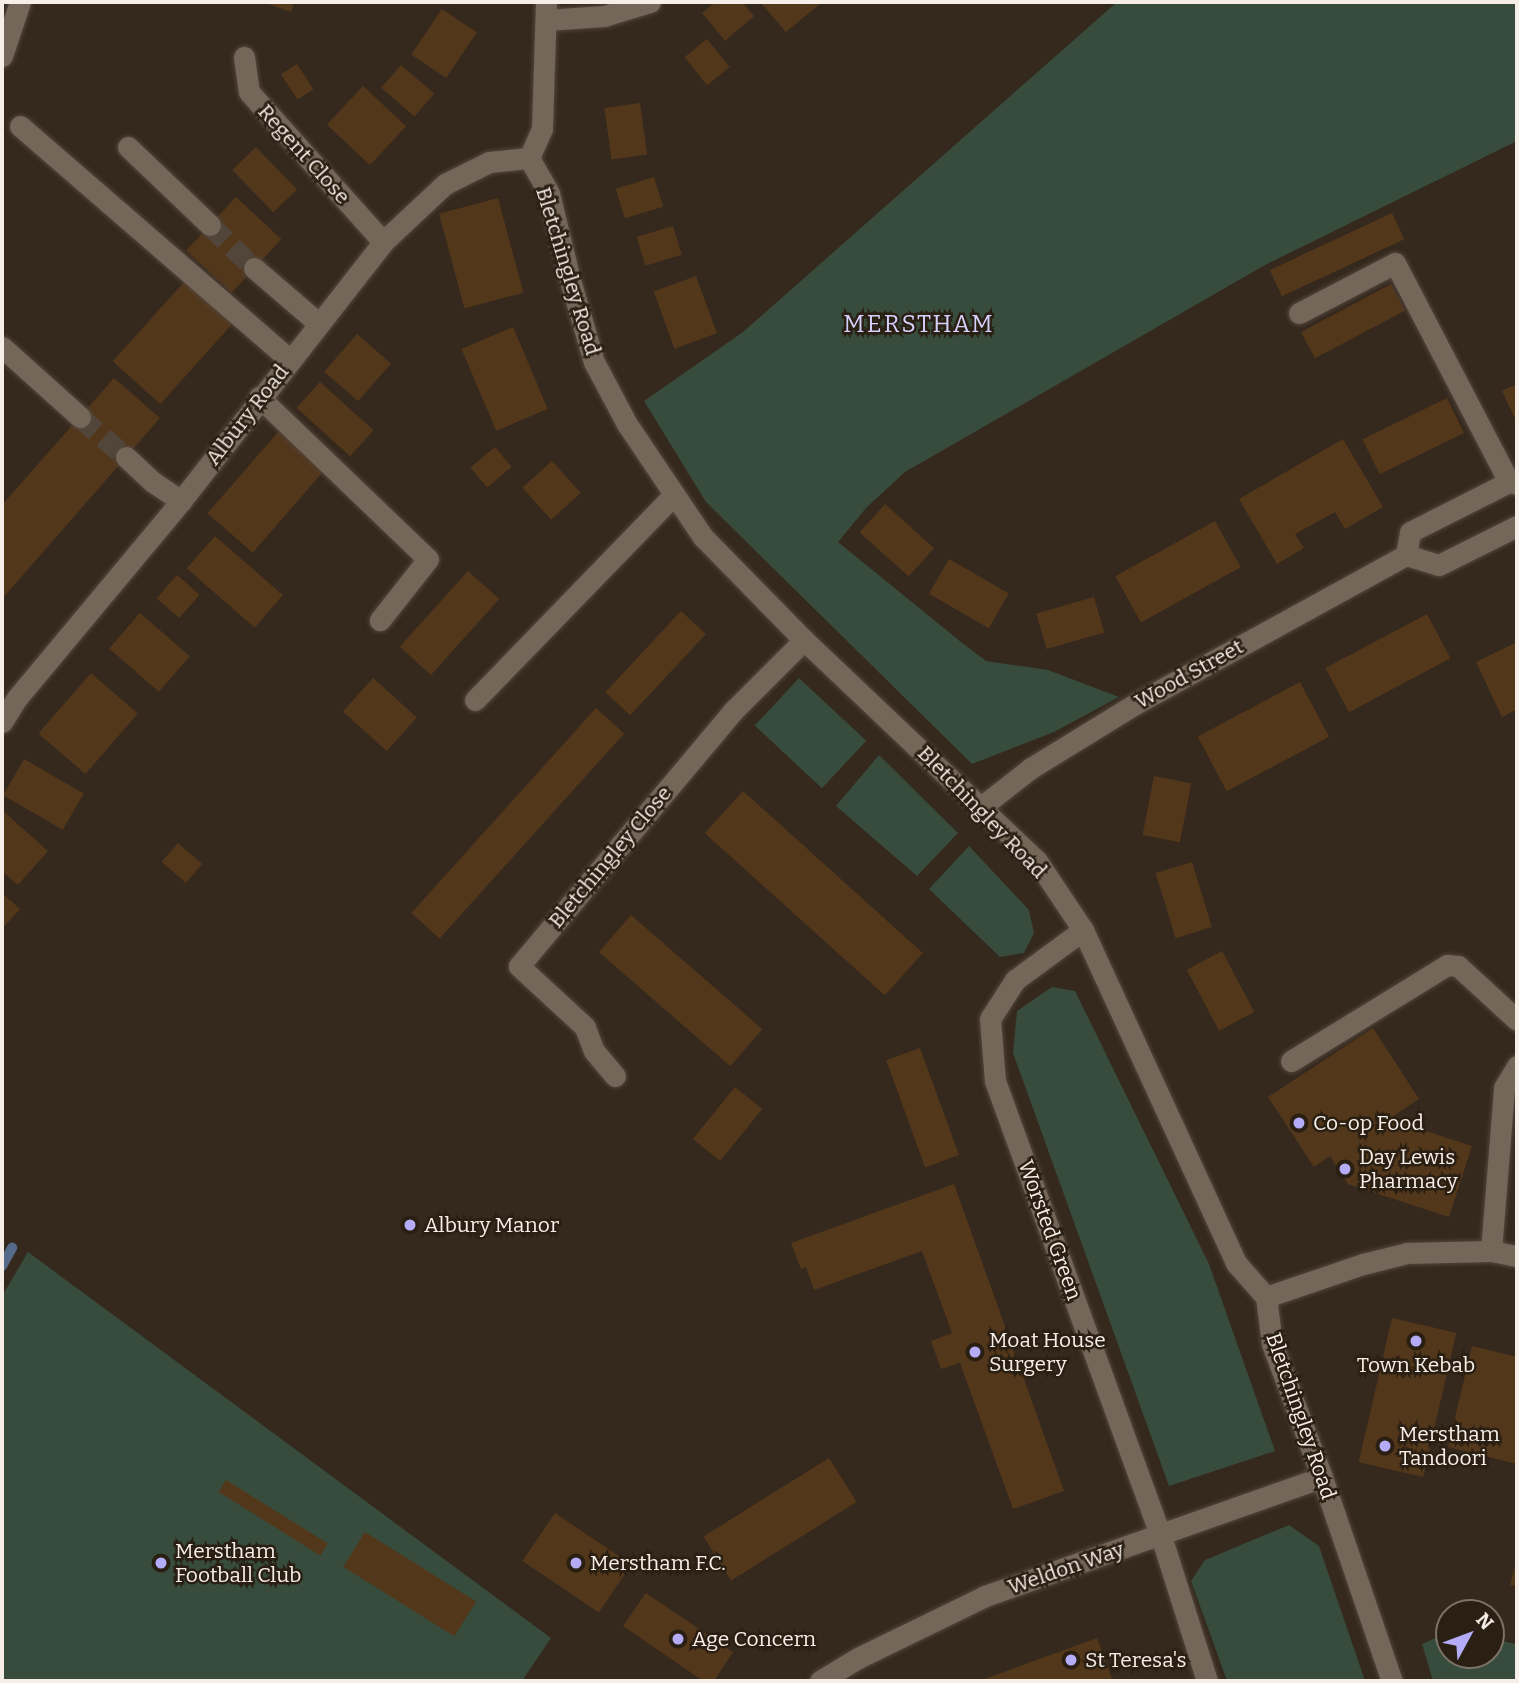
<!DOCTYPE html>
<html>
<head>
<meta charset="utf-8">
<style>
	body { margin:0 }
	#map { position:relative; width:1519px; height:1683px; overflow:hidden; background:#35281d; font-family:Bitter,serif }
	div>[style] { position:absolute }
	.green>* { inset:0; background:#374c3c; transform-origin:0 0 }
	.stream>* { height:10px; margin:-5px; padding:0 5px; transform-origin:5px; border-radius:5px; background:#566a8a }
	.building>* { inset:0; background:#53371b; transform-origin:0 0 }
	.minor-tunnel>* { height:21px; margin-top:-10.5px; transform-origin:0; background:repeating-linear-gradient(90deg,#52463b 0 21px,transparent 0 31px) }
	.roads { filter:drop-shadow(0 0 2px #51463c) drop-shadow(0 0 2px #51463c) }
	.minor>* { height:21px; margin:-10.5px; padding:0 10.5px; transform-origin:10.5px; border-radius:10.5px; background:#746658 }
	.dots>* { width:19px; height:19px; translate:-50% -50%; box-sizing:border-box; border:4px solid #2a1f13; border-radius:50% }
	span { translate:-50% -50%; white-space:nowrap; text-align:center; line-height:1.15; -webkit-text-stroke:5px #2a1f13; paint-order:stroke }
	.street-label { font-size:21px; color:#f7eee7 }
	.poi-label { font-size:21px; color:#f7eee7 }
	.left { translate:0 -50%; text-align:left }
	.quarter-label { font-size:24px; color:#d5d1fc; letter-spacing:2px }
	.frame { position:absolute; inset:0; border:4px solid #f7eee7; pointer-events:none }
	.north { position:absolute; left:1435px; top:1599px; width:70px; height:70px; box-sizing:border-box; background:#2a1f13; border:2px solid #7c7268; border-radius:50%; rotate:49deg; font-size:19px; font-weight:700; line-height:28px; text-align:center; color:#f7eee7 }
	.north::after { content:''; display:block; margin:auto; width:24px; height:32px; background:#b5acf8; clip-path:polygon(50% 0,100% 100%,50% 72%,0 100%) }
</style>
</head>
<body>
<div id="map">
	<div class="green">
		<i style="clip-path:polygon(1117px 2px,1517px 2px,1517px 141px,1265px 265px,905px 472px,867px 507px,838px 542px,961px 642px,986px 661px,1048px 670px,1119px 697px,1054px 732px,972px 764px,706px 502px,644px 401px,743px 332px)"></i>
		<i style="left:799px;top:678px;width:92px;height:65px;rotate:43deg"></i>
		<i style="clip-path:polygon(879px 755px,958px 833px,917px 876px,836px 806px)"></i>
		<i style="clip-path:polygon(969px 846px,1029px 910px,1034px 933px,1024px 953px,1000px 957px,929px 889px)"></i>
		<i style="clip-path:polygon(1052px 987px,1075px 991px,1209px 1264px,1275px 1451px,1169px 1486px,1013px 1053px,1017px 1011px)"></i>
		<i style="clip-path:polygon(28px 1252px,551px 1638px,522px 1681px,2px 1681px,2px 1296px)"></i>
		<i style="clip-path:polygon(1289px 1525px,1319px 1546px,1365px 1681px,1227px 1681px,1191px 1581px,1205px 1560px)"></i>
		<i style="clip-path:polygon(1449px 1632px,1449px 1655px,1491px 1655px,1491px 1639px,1517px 1644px,1517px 1681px,1433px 1681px,1422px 1644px)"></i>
	</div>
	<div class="stream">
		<i style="left:2px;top:1266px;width:21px;rotate:-61deg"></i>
	</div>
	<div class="building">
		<i style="clip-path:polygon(262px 2px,294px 2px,291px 12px)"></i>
		<i style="clip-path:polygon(716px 2px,742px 2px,754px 16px,725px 41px,702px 13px)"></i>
		<i style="clip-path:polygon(760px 2px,822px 2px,786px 32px)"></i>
		<i style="left:442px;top:9px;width:42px;height:55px;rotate:34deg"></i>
		<i style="left:707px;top:39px;width:36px;height:29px;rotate:51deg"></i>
		<i style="left:297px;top:64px;width:30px;height:19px;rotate:57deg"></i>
		<i style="left:401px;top:65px;width:44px;height:30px;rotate:41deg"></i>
		<i style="left:363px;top:86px;width:59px;height:53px;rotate:43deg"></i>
		<i style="left:640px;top:103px;width:52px;height:36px;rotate:82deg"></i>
		<i style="left:256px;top:147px;width:59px;height:33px;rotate:46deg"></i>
		<i style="left:654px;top:177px;width:31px;height:40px;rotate:73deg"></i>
		<i style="left:236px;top:197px;width:62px;height:73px;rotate:43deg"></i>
		<i style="left:498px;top:198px;width:98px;height:61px;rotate:75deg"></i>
		<i style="left:1392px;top:213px;width:29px;height:135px;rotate:65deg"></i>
		<i style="left:673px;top:226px;width:30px;height:38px;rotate:73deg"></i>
		<i style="left:696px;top:276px;width:61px;height:45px;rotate:70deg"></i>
		<i style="left:185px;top:281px;width:64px;height:108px;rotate:42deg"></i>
		<i style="left:1391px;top:284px;width:30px;height:102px;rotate:62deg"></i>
		<i style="left:513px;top:327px;width:89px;height:56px;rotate:67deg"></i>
		<i style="left:357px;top:334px;width:45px;height:50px;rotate:41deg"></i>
		<i style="clip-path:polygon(114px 378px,160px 418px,2px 599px,2px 505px)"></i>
		<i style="left:320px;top:382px;width:72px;height:35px;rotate:42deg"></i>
		<i style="clip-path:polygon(1517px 384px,1517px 423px,1502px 391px)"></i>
		<i style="left:1447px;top:398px;width:39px;height:94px;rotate:64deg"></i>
		<i style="left:279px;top:431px;width:60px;height:109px;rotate:41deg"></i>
		<i style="clip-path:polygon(1343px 439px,1383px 507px,1345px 529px,1335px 512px,1295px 534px,1304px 548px,1277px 564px,1239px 499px)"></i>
		<i style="left:495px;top:447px;width:26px;height:32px;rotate:50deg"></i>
		<i style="left:552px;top:461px;width:43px;height:40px;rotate:48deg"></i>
		<i style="left:885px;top:504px;width:66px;height:38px;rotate:42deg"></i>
		<i style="left:1215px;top:521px;width:53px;height:114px;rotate:61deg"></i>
		<i style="left:215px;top:536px;width:90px;height:43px;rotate:41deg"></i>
		<i style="left:949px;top:559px;width:69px;height:40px;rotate:30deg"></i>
		<i style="left:468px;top:571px;width:42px;height:102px;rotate:42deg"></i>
		<i style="left:177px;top:575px;width:30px;height:31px;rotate:41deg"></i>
		<i style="left:1094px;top:597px;width:37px;height:60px;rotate:74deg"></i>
		<i style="left:681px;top:611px;width:34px;height:111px;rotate:43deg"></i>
		<i style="left:140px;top:613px;width:66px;height:47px;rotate:41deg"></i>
		<i style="left:1427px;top:614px;width:50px;height:115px;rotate:62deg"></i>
		<i style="clip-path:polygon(1517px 642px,1517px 709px,1502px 717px,1476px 662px)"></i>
		<i style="left:91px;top:673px;width:62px;height:80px;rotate:41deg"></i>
		<i style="left:373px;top:678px;width:59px;height:45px;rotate:42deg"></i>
		<i style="left:1300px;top:682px;width:62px;height:116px;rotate:62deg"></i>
		<i style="left:596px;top:708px;width:38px;height:276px;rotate:42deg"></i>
		<i style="left:24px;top:759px;width:69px;height:42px;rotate:30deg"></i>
		<i style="left:1154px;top:776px;width:38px;height:60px;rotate:11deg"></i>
		<i style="left:743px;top:791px;width:242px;height:57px;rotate:42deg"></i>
		<i style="clip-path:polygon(2px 810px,48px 851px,18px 885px,2px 871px)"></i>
		<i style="left:178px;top:843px;width:32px;height:25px;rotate:41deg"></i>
		<i style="left:1192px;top:862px;width:68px;height:38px;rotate:73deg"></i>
		<i style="clip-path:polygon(2px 893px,20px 909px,2px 929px)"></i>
		<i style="left:631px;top:915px;width:174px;height:49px;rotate:41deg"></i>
		<i style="left:1222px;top:951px;width:69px;height:40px;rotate:62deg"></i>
		<i style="clip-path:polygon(1373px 1028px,1419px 1099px,1389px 1119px,1472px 1146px,1449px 1217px,1348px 1184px,1330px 1156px,1314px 1167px,1268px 1097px)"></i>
		<i style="left:920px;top:1048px;width:114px;height:36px;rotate:70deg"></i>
		<i style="left:735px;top:1087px;width:35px;height:67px;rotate:39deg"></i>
		<i style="clip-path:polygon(954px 1184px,1064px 1491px,1013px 1509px,960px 1363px,941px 1369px,931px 1341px,952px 1333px,922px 1251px,814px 1290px,806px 1267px,801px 1269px,791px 1243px)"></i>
		<i style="left:1392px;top:1318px;width:66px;height:148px;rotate:13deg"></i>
		<i style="clip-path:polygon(1472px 1346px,1517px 1357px,1517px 1464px,1448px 1447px)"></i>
		<i style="left:829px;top:1458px;width:52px;height:148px;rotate:58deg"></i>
		<i style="left:226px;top:1480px;width:120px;height:14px;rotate:32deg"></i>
		<i style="left:555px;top:1513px;width:92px;height:58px;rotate:34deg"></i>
		<i style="left:365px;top:1532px;width:131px;height:41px;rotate:32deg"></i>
		<i style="clip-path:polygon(1517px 1559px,1517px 1586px,1510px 1585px)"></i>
		<i style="clip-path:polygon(646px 1593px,733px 1652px,714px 1681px,703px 1681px,623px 1626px)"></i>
		<i style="clip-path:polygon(1097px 1638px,1113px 1681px,979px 1681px)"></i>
	</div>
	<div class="minor-tunnel">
		<i style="left:210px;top:225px;width:62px;rotate:44.3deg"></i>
		<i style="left:80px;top:417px;width:61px;rotate:41deg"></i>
	</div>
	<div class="roads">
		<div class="minor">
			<i style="left:546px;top:20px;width:58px;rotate:-3.9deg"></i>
			<i style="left:604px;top:16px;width:48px;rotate:-16.9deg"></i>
			<i style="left:2px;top:56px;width:57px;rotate:-71.6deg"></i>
			<i style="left:244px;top:57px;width:35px;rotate:82deg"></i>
			<i style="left:249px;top:92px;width:201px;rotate:48.2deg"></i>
			<i style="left:20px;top:126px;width:357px;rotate:40.9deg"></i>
			<i style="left:128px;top:147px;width:113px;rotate:43.6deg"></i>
			<i style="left:529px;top:158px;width:40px;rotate:60.3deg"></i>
			<i style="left:549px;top:193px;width:89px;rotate:76.4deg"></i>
			<i style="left:570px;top:280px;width:85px;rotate:73.7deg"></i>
			<i style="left:594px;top:362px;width:70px;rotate:62deg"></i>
			<i style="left:627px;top:424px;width:136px;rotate:56.1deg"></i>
			<i style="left:703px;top:537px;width:144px;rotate:45.6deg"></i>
			<i style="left:804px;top:640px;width:321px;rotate:43.5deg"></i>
			<i style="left:1037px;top:861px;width:83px;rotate:56.3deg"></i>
			<i style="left:1083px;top:930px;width:366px;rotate:65.3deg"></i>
			<i style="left:1236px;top:1263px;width:45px;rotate:48.6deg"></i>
			<i style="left:1266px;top:1297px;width:47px;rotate:82.7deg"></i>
			<i style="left:1272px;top:1344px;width:142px;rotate:69.4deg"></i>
			<i style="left:1322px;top:1477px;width:216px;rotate:71.1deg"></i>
			<i style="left:529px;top:158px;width:32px;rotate:-66deg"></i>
			<i style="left:542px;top:129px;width:127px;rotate:-88.2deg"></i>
			<i style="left:254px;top:268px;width:86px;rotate:40.7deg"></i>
			<i style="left:1299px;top:313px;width:108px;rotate:-27.5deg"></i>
			<i style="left:1395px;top:263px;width:247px;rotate:62.5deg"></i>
			<i style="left:2px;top:347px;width:105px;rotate:41.9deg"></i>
			<i style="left:259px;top:397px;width:234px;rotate:43.8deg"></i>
			<i style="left:428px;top:559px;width:78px;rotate:128.2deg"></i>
			<i style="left:126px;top:457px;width:37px;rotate:43deg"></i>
			<i style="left:153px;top:482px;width:34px;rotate:34deg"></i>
			<i style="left:1406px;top:555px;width:23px;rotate:-80deg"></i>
			<i style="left:1410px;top:532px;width:111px;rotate:-26.8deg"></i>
			<i style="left:1509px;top:482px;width:8px;rotate:14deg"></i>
			<i style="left:475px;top:700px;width:286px;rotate:-45.9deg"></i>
			<i style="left:2px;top:722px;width:28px;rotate:-58deg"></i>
			<i style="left:17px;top:698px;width:256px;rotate:-50.2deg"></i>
			<i style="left:181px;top:501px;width:328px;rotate:-52deg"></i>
			<i style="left:383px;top:242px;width:85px;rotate:-43.1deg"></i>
			<i style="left:445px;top:184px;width:49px;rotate:-26.6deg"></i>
			<i style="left:489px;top:162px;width:40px;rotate:-5.7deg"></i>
			<i style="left:981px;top:807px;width:63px;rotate:-38deg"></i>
			<i style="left:1031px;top:768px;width:122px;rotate:-31.6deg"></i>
			<i style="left:1135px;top:704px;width:309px;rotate:-28.8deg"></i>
			<i style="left:1406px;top:555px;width:34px;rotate:17deg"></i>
			<i style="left:1439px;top:565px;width:87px;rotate:-26.6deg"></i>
			<i style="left:1083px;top:930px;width:84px;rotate:143.7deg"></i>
			<i style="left:1015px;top:980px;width:46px;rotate:122.7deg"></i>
			<i style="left:990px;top:1019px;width:62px;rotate:85.4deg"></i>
			<i style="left:995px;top:1081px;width:484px;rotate:70deg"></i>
			<i style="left:1161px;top:1536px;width:152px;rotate:72.4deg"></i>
			<i style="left:1291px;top:1061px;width:183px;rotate:-31.6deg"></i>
			<i style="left:1447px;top:965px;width:11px;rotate:5deg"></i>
			<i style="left:1458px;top:966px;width:80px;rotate:42.5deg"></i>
			<i style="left:615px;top:1076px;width:33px;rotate:-130deg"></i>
			<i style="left:594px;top:1051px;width:26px;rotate:-111deg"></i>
			<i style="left:585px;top:1027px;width:90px;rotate:-137.3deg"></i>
			<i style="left:519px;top:966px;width:334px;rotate:-50deg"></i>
			<i style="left:734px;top:710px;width:99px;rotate:-45deg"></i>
			<i style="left:1491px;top:1251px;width:164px;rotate:-85.4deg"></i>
			<i style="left:1504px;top:1088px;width:26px;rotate:-59deg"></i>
			<i style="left:1266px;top:1297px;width:102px;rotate:-18.8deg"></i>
			<i style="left:1363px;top:1264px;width:45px;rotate:-14deg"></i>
			<i style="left:1407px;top:1253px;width:84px;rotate:-1.4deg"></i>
			<i style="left:1491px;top:1251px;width:26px;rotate:11deg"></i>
			<i style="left:820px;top:1681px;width:44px;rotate:-31.2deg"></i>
			<i style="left:858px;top:1658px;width:141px;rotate:-26deg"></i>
			<i style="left:985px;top:1596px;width:357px;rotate:-19.4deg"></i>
		</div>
	</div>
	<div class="dots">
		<i style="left:1299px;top:1123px;background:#b5acf8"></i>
		<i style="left:1345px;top:1169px;background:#b5acf8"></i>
		<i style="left:410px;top:1225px;background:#b5acf8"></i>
		<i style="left:1416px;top:1341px;background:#b5acf8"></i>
		<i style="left:975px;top:1352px;background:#b5acf8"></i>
		<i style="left:1385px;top:1446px;background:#b5acf8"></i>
		<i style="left:161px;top:1563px;background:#b5acf8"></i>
		<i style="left:576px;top:1563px;background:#b5acf8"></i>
		<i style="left:678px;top:1639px;background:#b5acf8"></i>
		<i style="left:1071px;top:1660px;background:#b5acf8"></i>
	</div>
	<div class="street-label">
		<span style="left:304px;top:154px;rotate:48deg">Regent Close</span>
		<span style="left:568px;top:271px;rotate:73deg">Bletchingley Road</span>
		<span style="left:247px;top:415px;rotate:-52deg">Albury Road</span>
		<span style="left:1189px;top:674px;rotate:-29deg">Wood Street</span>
		<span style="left:982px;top:812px;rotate:46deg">Bletchingley Road</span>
		<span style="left:610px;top:857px;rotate:-50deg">Bletchingley Close</span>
		<span style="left:1050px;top:1230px;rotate:70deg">Worsted Green</span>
		<span style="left:1301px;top:1416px;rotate:71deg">Bletchingley Road</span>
		<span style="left:1066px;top:1568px;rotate:-19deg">Weldon Way</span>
	</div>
	<div class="poi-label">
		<span class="left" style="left:1313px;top:1123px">Co-op Food</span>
		<span class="left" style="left:1359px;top:1169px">Day Lewis<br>Pharmacy</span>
		<span class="left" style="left:424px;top:1225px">Albury Manor</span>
		<span class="left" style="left:989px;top:1352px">Moat House<br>Surgery</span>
		<span style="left:1416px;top:1365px">Town Kebab</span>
		<span class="left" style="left:1399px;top:1446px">Merstham<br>Tandoori</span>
		<span class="left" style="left:175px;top:1563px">Merstham<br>Football Club</span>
		<span class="left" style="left:590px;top:1563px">Merstham F.C.</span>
		<span class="left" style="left:692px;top:1639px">Age Concern</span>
		<span class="left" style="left:1085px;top:1660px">St Teresa's</span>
	</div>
	<div class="quarter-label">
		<span style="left:919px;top:325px">MERSTHAM</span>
	</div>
	<div class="frame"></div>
	<div class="north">N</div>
</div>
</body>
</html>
